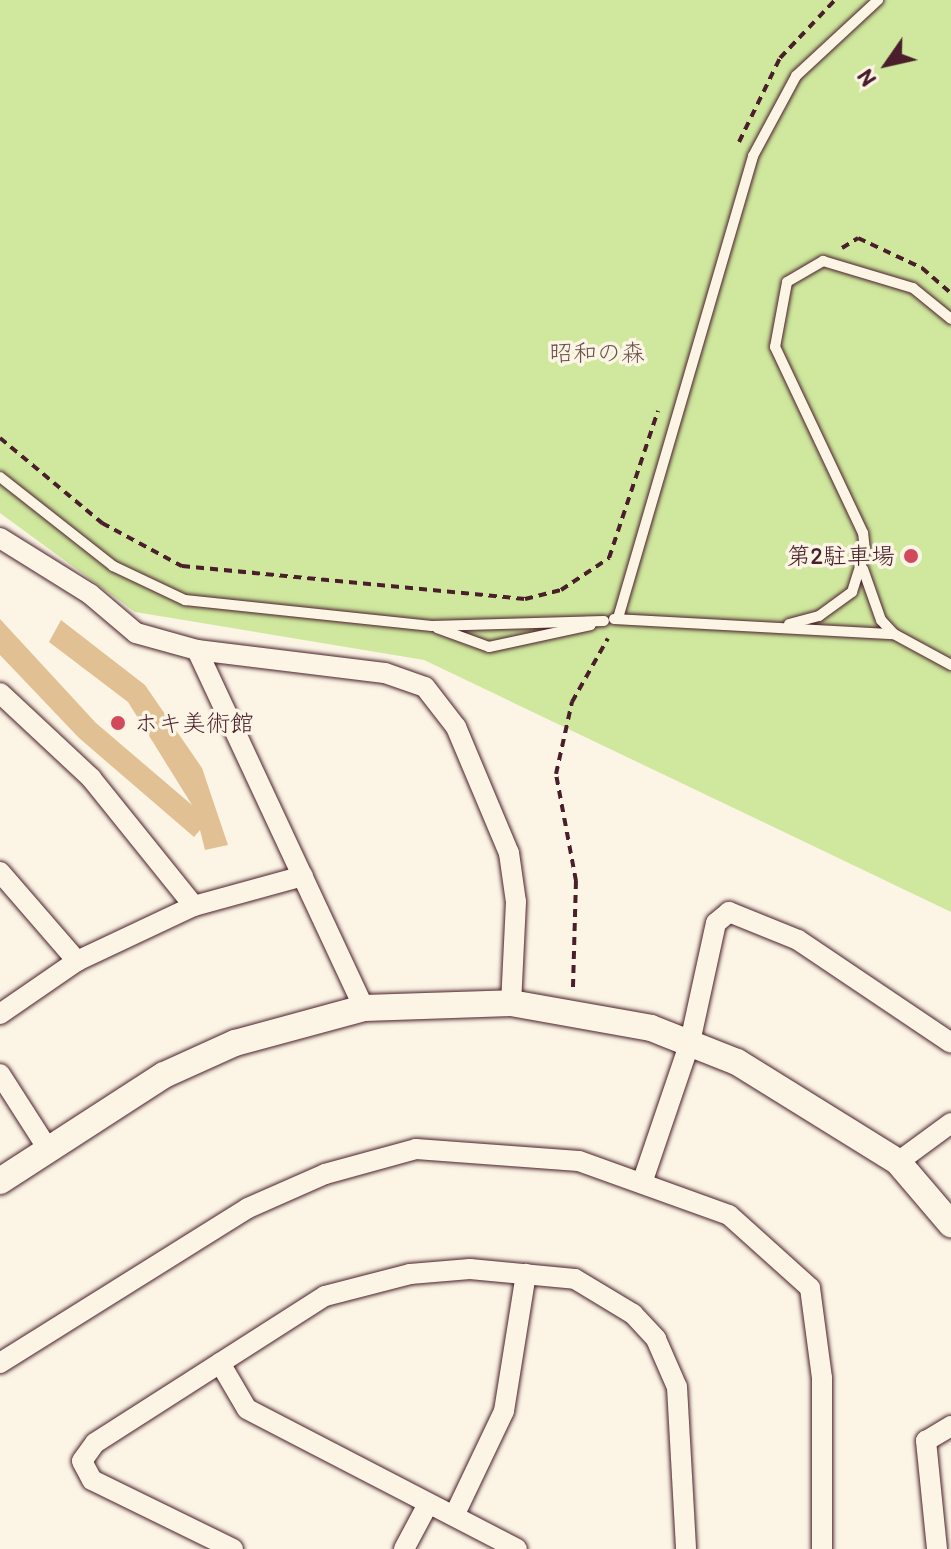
<!DOCTYPE html>
<html>
<head>
<meta charset="utf-8">
<style>
	body { margin:0 }
	#map { position:relative; width:951px; height:1549px; overflow:hidden; background:#fcf5e5; font-family:Itim,"Klee One",sans-serif }
	div>[style] { position:absolute }
	.green>* { inset:0; background:#cfe89e }
	.building>* { inset:0; background:#e1c193 }
	.path>* { height:4px; margin-top:-2px; transform-origin:0; background:repeating-linear-gradient(90deg,#4a1f2b 0 8px,transparent 0 14px) }
	.roads { filter:drop-shadow(0 0 2px #4a1f2b) drop-shadow(0 0 2px #4a1f2b) }
	.service>* { height:10px; margin:-5px; padding:0 5px; transform-origin:5px; border-radius:5px; background:#fcf5e5 }
	.minor>* { height:20px; margin:-10px; padding:0 10px; transform-origin:10px; border-radius:10px; background:#fcf5e5 }
	.tertiary>* { height:26px; margin:-13px; padding:0 13px; transform-origin:13px; border-radius:13px; background:#fcf5e5 }
	.dots>* { width:22px; height:22px; translate:-50% -50%; box-sizing:border-box; border:4px solid #fcf5e5; border-radius:50% }
	span { translate:-50% -50%; white-space:nowrap; text-align:center; line-height:1.15; -webkit-text-stroke:7px #fcf5e5; paint-order:stroke }
	.park-label { font-size:24px; color:#6b5148 }
	.poi-label { font-size:24px; color:#4a1f2b }
	.right { translate:-100% -50%; text-align:right }
	.left { translate:0 -50%; text-align:left }
	.north { position:absolute; left:847px; top:24px; width:80px; height:80px; -webkit-text-stroke:6px #fcf5e5; paint-order:stroke; rotate:236deg; font-size:22px; font-weight:700; line-height:32px; text-align:center; color:#4a1f2b }
	.north::after { content:''; display:block; margin:auto; width:28px; height:36px; background:#4a1f2b; clip-path:polygon(50% 0,100% 100%,50% 72%,0 100%) }
</style>
</head>
<body>
<div id="map">
	<div class="green">
		<i style="clip-path:polygon(0 0,951px 0,951px 912px,424px 660px,135px 612px,0 513px)"></i>
	</div>
	<div class="building">
		<i style="clip-path:polygon(0 619px,96px 723px,192px 805px,128px 702px,49px 642px,61px 620px,145px 685px,202px 768px,228px 845px,205px 850px,200px 830px,194px 837px,79px 738px,0 655px)"></i>
	</div>
	<div class="path">
		<i style="left:739px;top:142px;width:93px;rotate:-64deg"></i>
		<i style="left:780px;top:58px;width:80px;rotate:-46.5deg"></i>
		<i style="left:842px;top:248px;width:19px;rotate:-32deg"></i>
		<i style="left:858px;top:238px;width:71px;rotate:25.1deg"></i>
		<i style="left:922px;top:268px;width:38px;rotate:41deg"></i>
		<i style="left:0;top:438px;width:133px;rotate:39.8deg"></i>
		<i style="left:102px;top:523px;width:91px;rotate:28.3deg"></i>
		<i style="left:182px;top:566px;width:345px;rotate:5.5deg"></i>
		<i style="left:525px;top:599px;width:37px;rotate:-14deg"></i>
		<i style="left:561px;top:590px;width:58px;rotate:-33.7deg"></i>
		<i style="left:609px;top:558px;width:155px;rotate:-71.6deg"></i>
		<i style="left:573px;top:987px;width:106px;rotate:-88.4deg"></i>
		<i style="left:576px;top:881px;width:109px;rotate:-100.6deg"></i>
		<i style="left:556px;top:774px;width:74px;rotate:-77.5deg"></i>
		<i style="left:572px;top:702px;width:73px;rotate:-60.6deg"></i>
	</div>
	<div class="roads">
		<div class="service">
			<i style="left:0;top:477px;width:144px;rotate:38.2deg"></i>
			<i style="left:113px;top:566px;width:80px;rotate:25.3deg"></i>
			<i style="left:185px;top:600px;width:248px;rotate:6deg"></i>
			<i style="left:432px;top:626px;width:172px;rotate:-1.7deg"></i>
			<i style="left:863px;top:569px;width:54px;rotate:70.6deg"></i>
			<i style="left:881px;top:620px;width:19px;rotate:47deg"></i>
			<i style="left:618px;top:618px;width:481px;rotate:-73.7deg"></i>
			<i style="left:753px;top:156px;width:91px;rotate:-61.7deg"></i>
			<i style="left:796px;top:76px;width:112px;rotate:-42.8deg"></i>
			<i style="left:614px;top:619px;width:280px;rotate:3.1deg"></i>
			<i style="left:894px;top:634px;width:65px;rotate:28.5deg"></i>
			<i style="left:789px;top:624px;width:31px;rotate:-15deg"></i>
			<i style="left:819px;top:616px;width:41px;rotate:-36deg"></i>
			<i style="left:852px;top:592px;width:43px;rotate:-72.4deg"></i>
			<i style="left:865px;top:551px;width:18px;rotate:-96deg"></i>
			<i style="left:863px;top:533px;width:206px;rotate:-115.3deg"></i>
			<i style="left:775px;top:347px;width:66px;rotate:-79.5deg"></i>
			<i style="left:787px;top:282px;width:42px;rotate:-30.3deg"></i>
			<i style="left:823px;top:261px;width:94px;rotate:16.7deg"></i>
			<i style="left:913px;top:288px;width:49px;rotate:39.2deg"></i>
			<i style="left:437px;top:628px;width:55px;rotate:20.1deg"></i>
			<i style="left:489px;top:647px;width:104px;rotate:-12.2deg"></i>
		</div>
		<div class="minor">
			<i style="left:0;top:538px;width:106px;rotate:31.9deg"></i>
			<i style="left:90px;top:594px;width:60px;rotate:40.3deg"></i>
			<i style="left:136px;top:633px;width:63px;rotate:15.6deg"></i>
			<i style="left:197px;top:650px;width:189px;rotate:7deg"></i>
			<i style="left:385px;top:673px;width:42px;rotate:19.3deg"></i>
			<i style="left:425px;top:687px;width:51px;rotate:52.2deg"></i>
			<i style="left:456px;top:727px;width:137px;rotate:67.2deg"></i>
			<i style="left:509px;top:853px;width:49px;rotate:81.9deg"></i>
			<i style="left:516px;top:902px;width:101px;rotate:92.8deg"></i>
			<i style="left:197px;top:650px;width:395px;rotate:65deg"></i>
			<i style="left:0;top:693px;width:125px;rotate:43deg"></i>
			<i style="left:91px;top:778px;width:164px;rotate:51.2deg"></i>
			<i style="left:0;top:872px;width:118px;rotate:49.1deg"></i>
			<i style="left:0;top:1014px;width:93px;rotate:-34.5deg"></i>
			<i style="left:77px;top:961px;width:129px;rotate:-25.2deg"></i>
			<i style="left:194px;top:906px;width:113px;rotate:-15.4deg"></i>
			<i style="left:0;top:1074px;width:89px;rotate:57.4deg"></i>
			<i style="left:898px;top:1162px;width:66px;rotate:-36.3deg"></i>
			<i style="left:642px;top:1183px;width:149px;rotate:-71.2deg"></i>
			<i style="left:690px;top:1042px;width:122px;rotate:-77.7deg"></i>
			<i style="left:716px;top:923px;width:17px;rotate:-40deg"></i>
			<i style="left:729px;top:912px;width:74px;rotate:22.1deg"></i>
			<i style="left:798px;top:940px;width:184px;rotate:33.9deg"></i>
			<i style="left:0;top:1363px;width:292px;rotate:-32deg"></i>
			<i style="left:248px;top:1208px;width:84px;rotate:-23.8deg"></i>
			<i style="left:325px;top:1174px;width:94px;rotate:-15.4deg"></i>
			<i style="left:416px;top:1149px;width:163px;rotate:4.2deg"></i>
			<i style="left:579px;top:1161px;width:159px;rotate:19.8deg"></i>
			<i style="left:729px;top:1215px;width:109px;rotate:42deg"></i>
			<i style="left:810px;top:1288px;width:91px;rotate:82.4deg"></i>
			<i style="left:822px;top:1378px;width:171px;rotate:90deg"></i>
			<i style="left:220px;top:1363px;width:53px;rotate:59.6deg"></i>
			<i style="left:247px;top:1409px;width:304px;rotate:27.4deg"></i>
			<i style="left:454px;top:1516px;width:116px;rotate:-64.5deg"></i>
			<i style="left:504px;top:1411px;width:139px;rotate:-80.9deg"></i>
			<i style="left:233px;top:1549px;width:157px;rotate:-153.9deg"></i>
			<i style="left:92px;top:1480px;width:21px;rotate:-118deg"></i>
			<i style="left:82px;top:1461px;width:22px;rotate:-54deg"></i>
			<i style="left:95px;top:1443px;width:273px;rotate:-32.6deg"></i>
			<i style="left:325px;top:1296px;width:88px;rotate:-14.5deg"></i>
			<i style="left:410px;top:1274px;width:60px;rotate:-4.8deg"></i>
			<i style="left:470px;top:1269px;width:105px;rotate:5.4deg"></i>
			<i style="left:575px;top:1279px;width:68px;rotate:31.1deg"></i>
			<i style="left:633px;top:1314px;width:34px;rotate:47deg"></i>
			<i style="left:656px;top:1339px;width:52px;rotate:66.4deg"></i>
			<i style="left:677px;top:1387px;width:162px;rotate:86.8deg"></i>
			<i style="left:404px;top:1549px;width:51px;rotate:-61.9deg"></i>
			<i style="left:937px;top:1549px;width:109px;rotate:-95.8deg"></i>
			<i style="left:926px;top:1441px;width:29px;rotate:-31deg"></i>
		</div>
		<div class="tertiary">
			<i style="left:0;top:1181px;width:195px;rotate:-32.9deg"></i>
			<i style="left:164px;top:1075px;width:78px;rotate:-24.3deg"></i>
			<i style="left:235px;top:1043px;width:134px;rotate:-15.2deg"></i>
			<i style="left:364px;top:1008px;width:147px;rotate:-1.9deg"></i>
			<i style="left:511px;top:1003px;width:142px;rotate:10.1deg"></i>
			<i style="left:651px;top:1028px;width:92px;rotate:21.6deg"></i>
			<i style="left:737px;top:1062px;width:190px;rotate:31.8deg"></i>
			<i style="left:898px;top:1162px;width:82px;rotate:49.5deg"></i>
		</div>
	</div>
	<div class="dots">
		<i style="left:911px;top:556px;background:#d1495b"></i>
		<i style="left:118px;top:723px;background:#d1495b"></i>
	</div>
	<div class="park-label">
		<span style="left:597px;top:353px">昭和の森</span>
	</div>
	<div class="poi-label">
		<span class="right" style="left:895px;top:556px">第2駐車場</span>
		<span class="left" style="left:134px;top:723px">ホキ美術館</span>
	</div>
	<div class="north">N</div>
</div>
</body>
</html>
